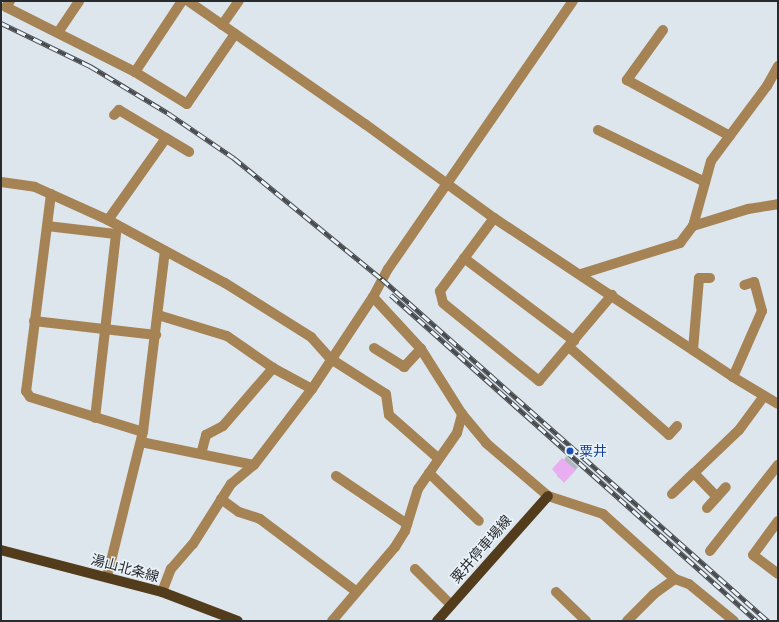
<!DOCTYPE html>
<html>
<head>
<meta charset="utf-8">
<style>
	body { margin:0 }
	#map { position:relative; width:779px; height:622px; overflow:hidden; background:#dde6ed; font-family:"Roboto Condensed","Noto Sans JP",sans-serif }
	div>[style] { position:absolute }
	.shadow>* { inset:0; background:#0003 }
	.building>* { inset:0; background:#e8aef1 }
	.minor>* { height:10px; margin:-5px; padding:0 5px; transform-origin:5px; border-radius:5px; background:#a68354 }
	.major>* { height:10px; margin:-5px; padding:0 5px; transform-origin:5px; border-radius:5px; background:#533c1b }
	.rail>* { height:4.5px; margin-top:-2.25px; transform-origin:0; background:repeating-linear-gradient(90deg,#ebf3fa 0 9px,#464a4d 0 18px); box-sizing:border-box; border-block:1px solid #464a4d }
	.dots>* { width:11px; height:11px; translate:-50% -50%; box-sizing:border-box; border:2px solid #ebf3fa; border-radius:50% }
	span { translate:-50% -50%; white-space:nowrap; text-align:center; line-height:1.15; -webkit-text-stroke:3px #ebf3fa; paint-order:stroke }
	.transit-label { font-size:14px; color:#164399 }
	.left { translate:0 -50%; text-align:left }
	.street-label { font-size:14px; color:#292c2e }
	.frame { position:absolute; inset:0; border:2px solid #292c2e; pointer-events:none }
</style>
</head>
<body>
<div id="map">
	<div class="shadow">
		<i style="clip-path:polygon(566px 456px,578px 467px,564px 482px,557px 476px)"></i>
	</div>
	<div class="building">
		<i style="clip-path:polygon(562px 458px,576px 470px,564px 483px,552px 469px)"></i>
	</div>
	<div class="minor">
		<i style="left:10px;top:1px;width:7px;rotate:124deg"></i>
		<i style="left:6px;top:7px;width:144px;rotate:26.7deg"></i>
		<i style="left:135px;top:72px;width:61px;rotate:31.6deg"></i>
		<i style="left:187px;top:104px;width:85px;rotate:-55.6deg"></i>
		<i style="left:188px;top:1px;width:216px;rotate:34.8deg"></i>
		<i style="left:365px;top:124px;width:160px;rotate:36.1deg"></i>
		<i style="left:494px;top:218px;width:287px;rotate:33.6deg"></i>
		<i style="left:733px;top:377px;width:52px;rotate:31deg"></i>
		<i style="left:222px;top:25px;width:29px;rotate:-55deg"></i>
		<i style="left:663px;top:30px;width:62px;rotate:125.8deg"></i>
		<i style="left:627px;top:80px;width:117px;rotate:28.5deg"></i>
		<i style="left:59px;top:31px;width:36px;rotate:-56deg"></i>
		<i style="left:135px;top:72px;width:85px;rotate:-56.5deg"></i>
		<i style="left:598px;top:130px;width:119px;rotate:25.9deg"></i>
		<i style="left:166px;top:138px;width:27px;rotate:31deg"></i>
		<i style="left:1px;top:182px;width:34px;rotate:8deg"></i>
		<i style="left:35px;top:187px;width:80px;rotate:24.3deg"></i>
		<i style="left:108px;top:220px;width:133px;rotate:28.3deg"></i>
		<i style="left:225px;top:283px;width:102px;rotate:32.1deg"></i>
		<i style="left:311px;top:337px;width:30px;rotate:48deg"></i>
		<i style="left:331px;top:359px;width:65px;rotate:32.5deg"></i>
		<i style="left:386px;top:394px;width:21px;rotate:82deg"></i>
		<i style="left:389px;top:415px;width:65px;rotate:41.3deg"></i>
		<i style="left:51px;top:194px;width:199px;rotate:97.2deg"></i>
		<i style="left:26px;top:391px;width:7px;rotate:56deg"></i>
		<i style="left:30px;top:397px;width:118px;rotate:17.2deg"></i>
		<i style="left:494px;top:218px;width:91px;rotate:126.5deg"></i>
		<i style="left:440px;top:291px;width:12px;rotate:76deg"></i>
		<i style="left:443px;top:303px;width:124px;rotate:39.1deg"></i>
		<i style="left:539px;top:381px;width:113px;rotate:-49.7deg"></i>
		<i style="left:108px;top:220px;width:100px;rotate:-54.7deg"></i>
		<i style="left:166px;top:138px;width:55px;rotate:-149.2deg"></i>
		<i style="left:119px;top:110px;width:7px;rotate:135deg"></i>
		<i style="left:47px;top:226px;width:69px;rotate:6.6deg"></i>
		<i style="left:116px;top:234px;width:185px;rotate:96.5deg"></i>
		<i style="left:693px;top:226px;width:58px;rotate:-17.2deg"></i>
		<i style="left:748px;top:209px;width:30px;rotate:-9deg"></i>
		<i style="left:464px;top:258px;width:138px;rotate:37deg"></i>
		<i style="left:581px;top:274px;width:104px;rotate:-17.4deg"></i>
		<i style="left:680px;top:243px;width:21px;rotate:-53deg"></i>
		<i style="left:693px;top:226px;width:67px;rotate:-74.5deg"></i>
		<i style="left:711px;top:161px;width:94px;rotate:-53.3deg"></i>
		<i style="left:767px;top:86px;width:23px;rotate:-61deg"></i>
		<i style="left:373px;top:297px;width:71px;rotate:47.3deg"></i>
		<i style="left:421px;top:349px;width:77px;rotate:57.8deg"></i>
		<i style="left:462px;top:414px;width:38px;rotate:50deg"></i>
		<i style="left:486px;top:443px;width:82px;rotate:40.5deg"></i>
		<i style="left:548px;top:496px;width:58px;rotate:18.1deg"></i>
		<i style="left:603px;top:514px;width:97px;rotate:42.1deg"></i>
		<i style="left:675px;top:579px;width:15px;rotate:20deg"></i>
		<i style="left:689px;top:584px;width:58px;rotate:39.4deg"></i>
		<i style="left:158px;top:315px;width:72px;rotate:16.9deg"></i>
		<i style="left:227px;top:336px;width:56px;rotate:34.8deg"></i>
		<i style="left:273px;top:368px;width:44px;rotate:28.3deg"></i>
		<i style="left:34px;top:321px;width:123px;rotate:6.5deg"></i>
		<i style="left:569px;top:347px;width:133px;rotate:41.3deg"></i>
		<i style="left:669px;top:435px;width:12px;rotate:-48deg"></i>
		<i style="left:374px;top:348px;width:36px;rotate:32deg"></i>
		<i style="left:404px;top:367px;width:25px;rotate:-47deg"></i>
		<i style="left:693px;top:350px;width:72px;rotate:-85.2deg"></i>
		<i style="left:699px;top:278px;width:11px"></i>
		<i style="left:733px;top:377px;width:72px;rotate:-66.3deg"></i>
		<i style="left:762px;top:311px;width:30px;rotate:-105deg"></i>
		<i style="left:754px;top:282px;width:10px;rotate:163deg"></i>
		<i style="left:141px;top:442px;width:115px;rotate:11.5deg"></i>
		<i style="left:201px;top:454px;width:20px;rotate:-75deg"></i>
		<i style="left:206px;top:435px;width:19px;rotate:-28deg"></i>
		<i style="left:223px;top:426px;width:77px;rotate:-49.2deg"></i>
		<i style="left:429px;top:473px;width:69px;rotate:43.8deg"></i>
		<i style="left:336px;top:476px;width:86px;rotate:34.1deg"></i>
		<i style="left:672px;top:494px;width:30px;rotate:-44deg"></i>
		<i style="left:717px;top:497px;width:33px;rotate:-134deg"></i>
		<i style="left:694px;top:473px;width:62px;rotate:-43.7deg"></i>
		<i style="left:739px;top:430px;width:42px;rotate:-53.7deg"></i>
		<i style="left:221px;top:499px;width:22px;rotate:36deg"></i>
		<i style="left:239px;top:512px;width:22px;rotate:18deg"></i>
		<i style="left:260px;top:519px;width:121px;rotate:37deg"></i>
		<i style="left:707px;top:508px;width:28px;rotate:-48deg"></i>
		<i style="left:778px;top:521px;width:42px;rotate:126.3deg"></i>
		<i style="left:753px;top:555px;width:31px;rotate:37deg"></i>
		<i style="left:710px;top:551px;width:110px;rotate:-51.7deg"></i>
		<i style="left:415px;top:569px;width:51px;rotate:45deg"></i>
		<i style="left:107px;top:577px;width:149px;rotate:-76.1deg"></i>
		<i style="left:143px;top:432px;width:182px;rotate:-83.1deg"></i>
		<i style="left:162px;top:592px;width:25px;rotate:-69deg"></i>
		<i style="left:171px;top:569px;width:33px;rotate:-49deg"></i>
		<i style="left:193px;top:544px;width:71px;rotate:-57.7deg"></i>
		<i style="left:231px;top:484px;width:30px;rotate:-40deg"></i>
		<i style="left:254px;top:465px;width:96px;rotate:-52.7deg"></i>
		<i style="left:312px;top:389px;width:110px;rotate:-56.5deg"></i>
		<i style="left:373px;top:297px;width:32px;rotate:-62deg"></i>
		<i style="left:388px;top:269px;width:326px;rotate:-55.4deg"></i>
		<i style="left:556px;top:592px;width:42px;rotate:44deg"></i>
		<i style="left:332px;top:621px;width:97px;rotate:-49.6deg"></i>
		<i style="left:395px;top:547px;width:19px;rotate:-58deg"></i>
		<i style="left:405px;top:531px;width:44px;rotate:-72.8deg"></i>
		<i style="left:418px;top:489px;width:68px;rotate:-55.1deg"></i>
		<i style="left:457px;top:433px;width:20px;rotate:-75deg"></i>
		<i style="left:627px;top:621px;width:38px;rotate:-45deg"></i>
		<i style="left:654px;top:594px;width:26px;rotate:-36deg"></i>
	</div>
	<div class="major">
		<i style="left:1px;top:550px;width:166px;rotate:14.6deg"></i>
		<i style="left:162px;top:592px;width:81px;rotate:20.9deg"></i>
		<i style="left:437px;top:621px;width:167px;rotate:-48.4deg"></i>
	</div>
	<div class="rail">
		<i style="left:1px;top:23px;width:99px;rotate:25.8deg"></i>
		<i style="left:90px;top:66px;width:91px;rotate:31.1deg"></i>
		<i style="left:168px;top:113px;width:80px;rotate:34.3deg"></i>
		<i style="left:234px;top:158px;width:191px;rotate:39.3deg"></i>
		<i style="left:382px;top:279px;width:516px;rotate:41.54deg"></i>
		<i style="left:391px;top:295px;width:490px;rotate:41.7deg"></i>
	</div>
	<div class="dots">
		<i style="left:570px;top:451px;background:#1a4fb4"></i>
	</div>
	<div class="transit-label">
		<span class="left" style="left:579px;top:451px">粟井</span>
	</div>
	<div class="street-label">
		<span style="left:481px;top:549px;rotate:-49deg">粟井停車場線</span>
		<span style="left:125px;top:568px;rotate:15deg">湯山北条線</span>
	</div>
	<div class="frame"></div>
</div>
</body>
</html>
